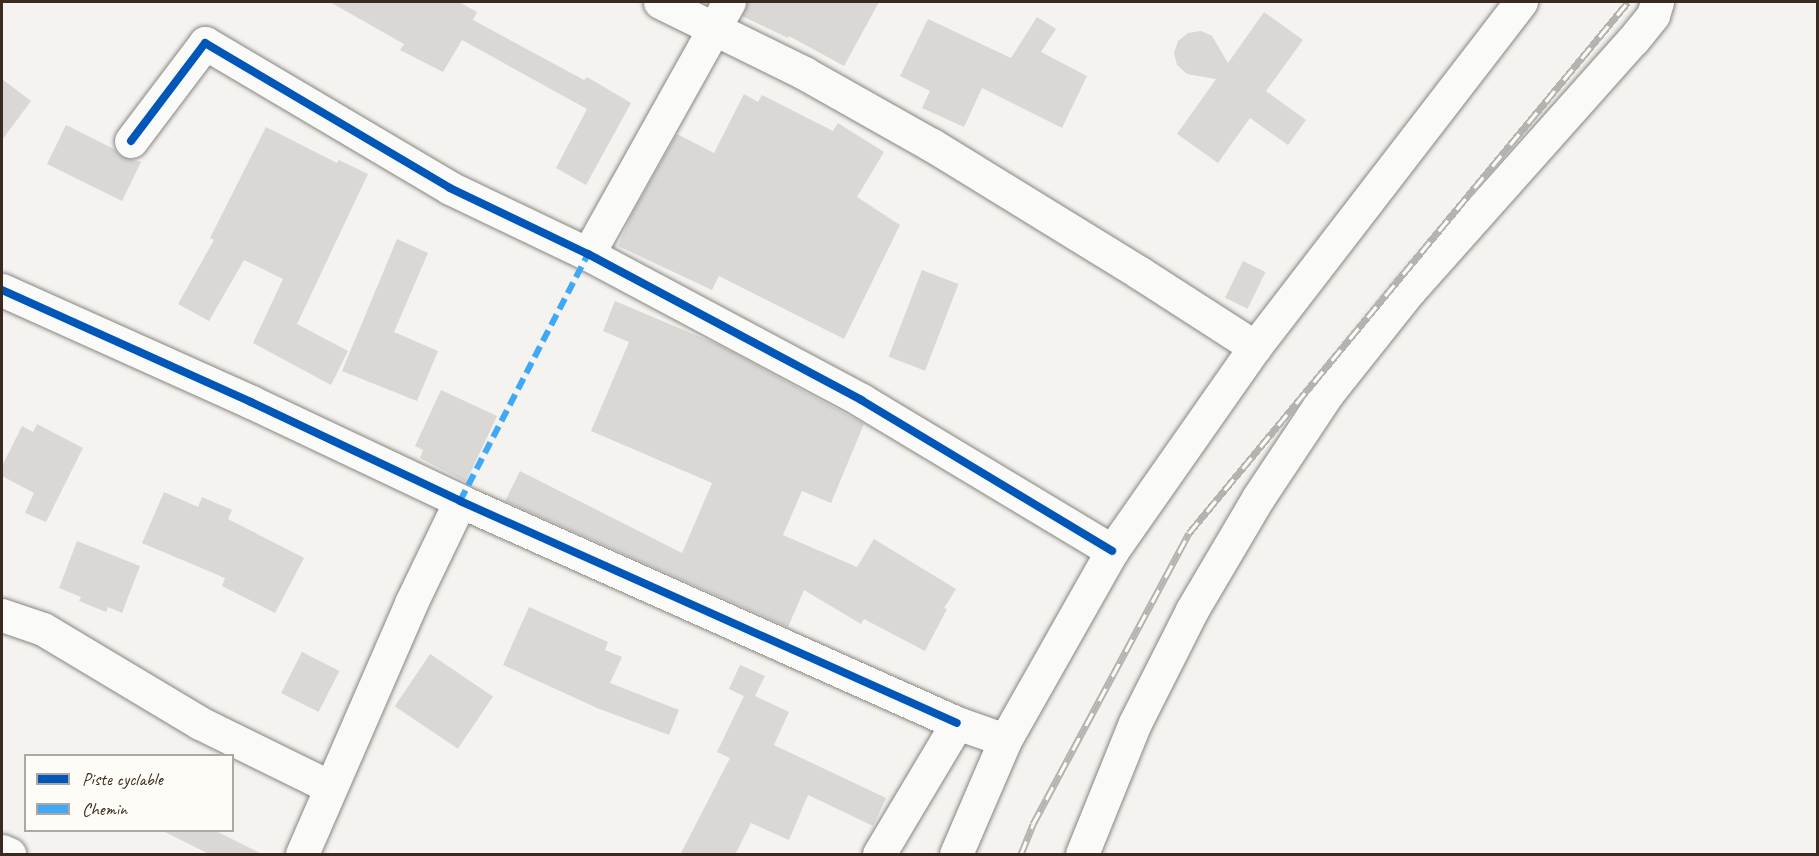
<!DOCTYPE html>
<html>
<head>
<meta charset="utf-8">
<style>
	body { margin:0 }
	#map { position:relative; width:1819px; height:856px; overflow:hidden; background:#f4f3ef; font-family:Caveat,sans-serif }
	div>[style] { position:absolute }
	.building>* { inset:0; background:#d9d8d5; transform-origin:0 0 }
	.roads { filter:drop-shadow(0 0 2px #898681) drop-shadow(0 0 2px #898681) }
	.minor>* { height:33px; margin:-16.5px; padding:0 16.5px; transform-origin:16.5px; border-radius:16.5px; background:#fafaf8 }
	.primary>* { height:33px; margin:-16.5px; padding:0 16.5px; transform-origin:16.5px; border-radius:16.5px; background:#fafaf8 }
	.rail>* { height:7px; margin-top:-3.5px; transform-origin:0; background:repeating-linear-gradient(90deg,#fdfcf7 0 14px,#b5b3b0 0 28px); box-sizing:border-box; border-block:2px solid #b5b3b0 }
	.quiet>* { height:6px; margin-top:-3px; transform-origin:0; background:repeating-linear-gradient(90deg,#3fa9f5 0 12px,transparent 0 18px) }
	.cycleway>* { height:8px; margin:-4px; padding:0 4px; transform-origin:4px; border-radius:4px; background:#0057b8 }
	span { translate:-50% -50%; white-space:nowrap; text-align:center; line-height:1.15; -webkit-text-stroke:6px #fdfcf7; paint-order:stroke }
	.frame { position:absolute; inset:0; border:3px solid #3b2a1e; pointer-events:none }
	.legend { position:absolute; left:24px; top:754px; width:210px; height:78px; box-sizing:border-box; background:#fdfcf7; border:2px solid #afa8a0; margin:0; padding:8px 10px; list-style:none; font-size:18px; color:#3b2a1e }
	.legend li { display:flex; align-items:center; gap:12px; height:30px }
	.legend b { width:30px; border:2px solid #afa8a0 }
</style>
</head>
<body>
<div id="map">
	<div class="building">
		<i style="clip-path:polygon(330px 2px,459px 2px,477px 12px,473px 20px,584px 80px,587px 77px,631px 103px,586px 185px,556px 168px,587px 109px,462px 40px,443px 72px,400px 50px,404px 44px)"></i>
		<i style="clip-path:polygon(748px 2px,879px 2px,844px 66px,789px 36px,788px 38px,742px 16px)"></i>
		<i style="clip-path:polygon(1264px 12px,1303px 40px,1266px 91px,1306px 120px,1288px 145px,1250px 118px,1218px 163px,1177px 134px,1216px 79px,1187px 74px,1177px 65px,1174px 53px,1178px 41px,1188px 33px,1201px 31px,1212px 36px,1228px 63px)"></i>
		<i style="clip-path:polygon(1037px 17px,1056px 29px,1041px 52px,1087px 76px,1062px 128px,982px 88px,964px 127px,922px 108px,930px 91px,900px 76px,928px 19px,1011px 58px)"></i>
		<i style="clip-path:polygon(2px 79px,31px 101px,2px 140px)"></i>
		<i style="clip-path:polygon(744px 94px,758px 102px,762px 95px,833px 131px,838px 123px,884px 152px,857px 197px,900px 225px,844px 339px,719px 276px,712px 290px,618px 246px,632px 214px,677px 134px,714px 153px)"></i>
		<i style="clip-path:polygon(66px 125px,114px 149px,120px 156px,141px 162px,122px 201px,47px 164px)"></i>
		<i style="clip-path:polygon(266px 127px,337px 163px,339px 160px,368px 174px,297px 324px,348px 351px,331px 385px,253px 343px,283px 279px,244px 260px,209px 321px,178px 304px,214px 240px,210px 238px)"></i>
		<i style="clip-path:polygon(397px 239px,428px 253px,394px 332px,438px 351px,417px 401px,342px 371px)"></i>
		<i style="left:1243px;top:261px;width:25px;height:41px;rotate:26deg"></i>
		<i style="left:922px;top:270px;width:39px;height:93px;rotate:21deg"></i>
		<i style="clip-path:polygon(615px 301px,719px 345px,864px 424px,831px 503px,802px 491px,783px 535px,857px 567px,874px 539px,956px 589px,944px 608px,947px 609px,925px 651px,864px 619px,861px 624px,804px 590px,788px 627px,505px 501px,520px 471px,682px 553px,712px 483px,591px 431px,629px 342px,603px 331px)"></i>
		<i style="clip-path:polygon(441px 390px,497px 416px,466px 482px,420px 458px,423px 450px,415px 446px)"></i>
		<i style="clip-path:polygon(37px 424px,83px 448px,46px 522px,25px 513px,34px 493px,2px 476px,2px 466px,22px 426px,33px 432px)"></i>
		<i style="clip-path:polygon(164px 492px,198px 507px,202px 497px,232px 510px,228px 519px,304px 558px,275px 613px,222px 586px,225px 578px,142px 543px)"></i>
		<i style="clip-path:polygon(77px 541px,140px 566px,122px 613px,108px 607px,106px 612px,79px 601px,81px 597px,59px 588px)"></i>
		<i style="clip-path:polygon(529px 607px,608px 642px,605px 650px,622px 657px,610px 683px,679px 710px,669px 735px,597px 708px,503px 665px)"></i>
		<i style="left:302px;top:652px;width:42px;height:46px;rotate:27deg"></i>
		<i style="left:430px;top:654px;width:76px;height:63px;rotate:34deg"></i>
		<i style="clip-path:polygon(740px 665px,765px 676px,755px 696px,789px 712px,774px 745px,886px 798px,873px 826px,808px 795px,789px 840px,751px 823px,735px 855px,680px 855px,730px 758px,717px 752px,744px 696px,729px 689px)"></i>
		<i style="clip-path:polygon(163px 831px,216px 831px,264px 855px,211px 855px)"></i>
	</div>
	<div class="roads">
		<div class="minor">
			<i style="left:660px;top:2px;width:161px;rotate:26.2deg"></i>
			<i style="left:804px;top:73px;width:147px;rotate:29.4deg"></i>
			<i style="left:932px;top:145px;width:244px;rotate:31.6deg"></i>
			<i style="left:1140px;top:273px;width:137px;rotate:32.8deg"></i>
			<i style="left:131px;top:141px;width:123px;rotate:-52.9deg"></i>
			<i style="left:205px;top:43px;width:285px;rotate:30.6deg"></i>
			<i style="left:450px;top:188px;width:153px;rotate:25.6deg"></i>
			<i style="left:588px;top:254px;width:310px;rotate:28.1deg"></i>
			<i style="left:861px;top:400px;width:293px;rotate:31deg"></i>
			<i style="left:588px;top:254px;width:289px;rotate:-60.8deg"></i>
			<i style="left:2px;top:290px;width:273px;rotate:24.2deg"></i>
			<i style="left:251px;top:402px;width:231px;rotate:25.3deg"></i>
			<i style="left:460px;top:501px;width:544px;rotate:24.07deg"></i>
			<i style="left:2px;top:615px;width:43px;rotate:18.9deg"></i>
			<i style="left:43px;top:629px;width:183px;rotate:30.9deg"></i>
			<i style="left:200px;top:723px;width:145px;rotate:26.2deg"></i>
			<i style="left:2px;top:851px;width:8px;rotate:23deg"></i>
			<i style="left:302px;top:854px;width:274px;rotate:-66.5deg"></i>
			<i style="left:411px;top:603px;width:113px;rotate:-64.3deg"></i>
			<i style="left:879px;top:854px;width:152px;rotate:-59.2deg"></i>
			<i style="left:957px;top:723px;width:51px;rotate:19.5deg"></i>
			<i style="left:1082px;top:854px;width:141px;rotate:-68deg"></i>
			<i style="left:1135px;top:723px;width:127px;rotate:-63.2deg"></i>
			<i style="left:1192px;top:610px;width:130px;rotate:-59.5deg"></i>
			<i style="left:1258px;top:498px;width:125px;rotate:-56.4deg"></i>
			<i style="left:1327px;top:394px;width:132px;rotate:-51.5deg"></i>
			<i style="left:1409px;top:291px;width:336px;rotate:-48.3deg"></i>
			<i style="left:1633px;top:40px;width:32px;rotate:-51deg"></i>
			<i style="left:1653px;top:15px;width:14px;rotate:-73deg"></i>
		</div>
		<div class="primary">
			<i style="left:956px;top:854px;width:124px;rotate:-66.7deg"></i>
			<i style="left:1005px;top:740px;width:217px;rotate:-60.5deg"></i>
			<i style="left:1112px;top:551px;width:249px;rotate:-55deg"></i>
			<i style="left:1255px;top:347px;width:436px;rotate:-52.4deg"></i>
		</div>
	</div>
	<div class="rail">
		<i style="left:1021px;top:854px;width:32px;rotate:-68deg"></i>
		<i style="left:1033px;top:824px;width:330px;rotate:-61.8deg"></i>
		<i style="left:1189px;top:533px;width:689px;rotate:-50.42deg"></i>
	</div>
	<div class="quiet">
		<i style="left:460px;top:501px;width:278px;rotate:-62.6deg"></i>
	</div>
	<div class="cycleway">
		<i style="left:131px;top:141px;width:123px;rotate:-52.9deg"></i>
		<i style="left:205px;top:43px;width:285px;rotate:30.6deg"></i>
		<i style="left:450px;top:188px;width:153px;rotate:25.6deg"></i>
		<i style="left:588px;top:254px;width:310px;rotate:28.1deg"></i>
		<i style="left:861px;top:400px;width:293px;rotate:31deg"></i>
		<i style="left:2px;top:290px;width:273px;rotate:24.2deg"></i>
		<i style="left:251px;top:402px;width:231px;rotate:25.3deg"></i>
		<i style="left:460px;top:501px;width:544px;rotate:24.07deg"></i>
	</div>
	<div class="frame"></div>
	<ul class="legend">
	<li><b style="height:8px;background:#0057b8"></b>Piste cyclable</li>
	<li><b style="height:8px;background:#3fa9f5"></b>Chemin</li>
	</ul>
</div>
</body>
</html>
